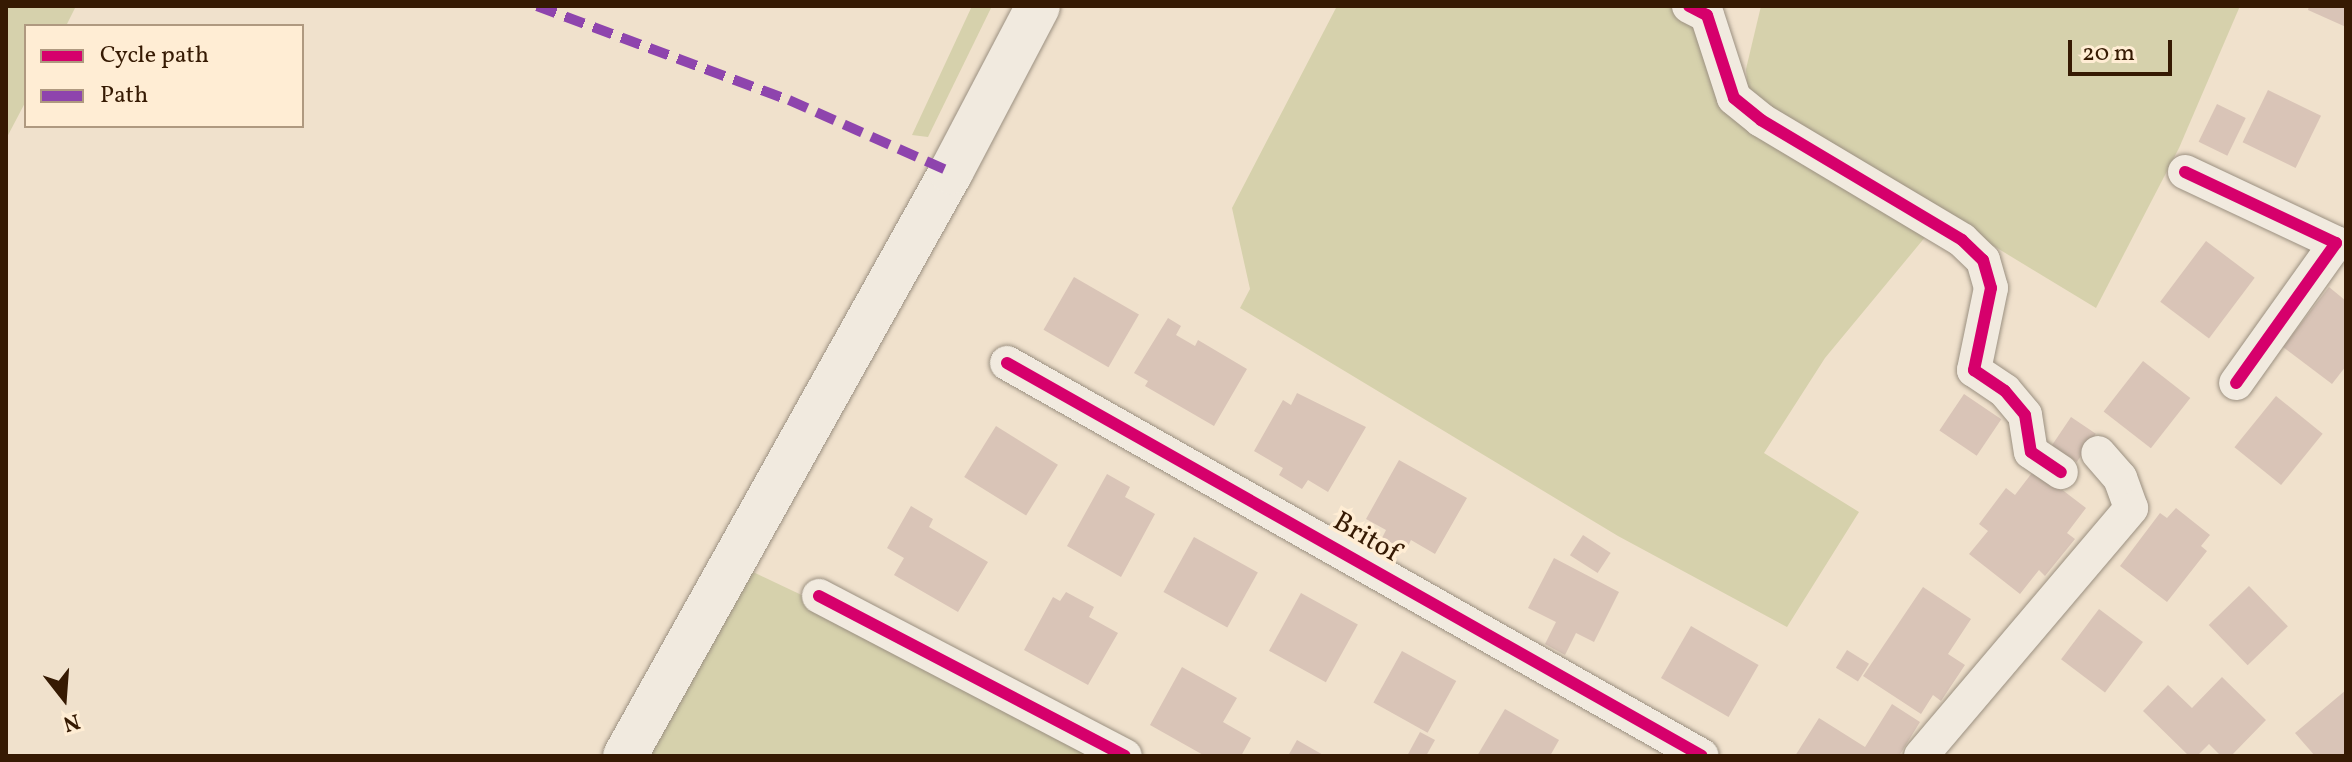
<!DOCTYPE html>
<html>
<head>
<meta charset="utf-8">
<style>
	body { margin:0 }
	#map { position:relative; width:2352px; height:762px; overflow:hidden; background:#f0e1cc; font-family:Vollkorn,serif }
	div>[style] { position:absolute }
	.green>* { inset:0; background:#d6d1ac }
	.building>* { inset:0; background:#d9c4b7; transform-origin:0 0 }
	.roads { filter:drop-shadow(0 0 2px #9b9081) drop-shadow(0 0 2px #9b9081) }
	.minor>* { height:34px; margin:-17px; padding:0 17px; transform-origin:17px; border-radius:17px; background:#f1eadf }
	.secondary>* { height:44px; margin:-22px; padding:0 22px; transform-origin:22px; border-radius:22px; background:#f1eadf }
	.quiet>* { height:10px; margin-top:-5px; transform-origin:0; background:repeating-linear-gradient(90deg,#8e44ad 0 20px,transparent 0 30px) }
	.cycleway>* { height:12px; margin:-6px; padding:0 6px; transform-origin:6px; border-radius:6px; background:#d6006c }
	span { translate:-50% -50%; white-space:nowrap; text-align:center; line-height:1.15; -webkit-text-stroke:7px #ffedd4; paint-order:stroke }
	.street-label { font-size:28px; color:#361a03 }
	.frame { position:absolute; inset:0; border:8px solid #361a03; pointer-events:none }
	.legend { position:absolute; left:24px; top:24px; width:280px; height:104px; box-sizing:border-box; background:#ffedd4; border:2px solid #af9980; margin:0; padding:10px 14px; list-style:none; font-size:24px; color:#361a03 }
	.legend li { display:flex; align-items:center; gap:16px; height:40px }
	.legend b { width:40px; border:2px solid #af9980 }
	.north { position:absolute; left:24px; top:658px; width:80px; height:80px; -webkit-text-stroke:6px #ffedd4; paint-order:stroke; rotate:163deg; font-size:22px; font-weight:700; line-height:32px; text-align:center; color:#361a03 }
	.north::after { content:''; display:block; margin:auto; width:28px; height:36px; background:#361a03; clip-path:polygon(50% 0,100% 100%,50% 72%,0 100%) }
	.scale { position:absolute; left:2068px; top:40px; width:104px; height:36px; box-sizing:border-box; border:4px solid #361a03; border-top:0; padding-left:10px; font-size:24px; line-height:28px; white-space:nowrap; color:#361a03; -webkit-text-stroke:6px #ffedd4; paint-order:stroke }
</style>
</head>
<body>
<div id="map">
	<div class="green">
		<i style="clip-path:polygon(6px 6px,76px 6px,66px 26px,26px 26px,26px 101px,6px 139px)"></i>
		<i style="clip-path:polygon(972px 6px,992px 6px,928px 137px,912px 135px)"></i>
		<i style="clip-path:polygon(1337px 6px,1669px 6px,1699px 23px,1719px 87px,1931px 230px,1825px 358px,1764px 453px,1859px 512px,1787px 627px,1618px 536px,1240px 308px,1250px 289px,1232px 208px)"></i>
		<i style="clip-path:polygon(1761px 6px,2240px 6px,2179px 148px,2096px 308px,1748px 97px,1746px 69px)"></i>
		<i style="clip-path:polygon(751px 571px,867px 626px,1111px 756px,650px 756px)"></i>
	</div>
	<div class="building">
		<i style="clip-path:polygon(2309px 6px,2346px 6px,2346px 27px,2308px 10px)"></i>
		<i style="left:2268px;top:90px;width:59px;height:58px;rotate:26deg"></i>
		<i style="left:2217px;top:104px;width:32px;height:42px;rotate:26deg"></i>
		<i style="left:2206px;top:241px;width:61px;height:76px;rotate:37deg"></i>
		<i style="left:1074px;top:277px;width:75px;height:61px;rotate:30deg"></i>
		<i style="clip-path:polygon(2329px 287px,2346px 301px,2346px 366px,2332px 384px,2283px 347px)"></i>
		<i style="clip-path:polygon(1168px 318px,1181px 326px,1176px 335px,1195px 346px,1198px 340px,1247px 369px,1214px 426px,1145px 386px,1148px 381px,1134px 373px)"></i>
		<i style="left:2143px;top:361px;width:60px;height:64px;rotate:38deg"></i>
		<i style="clip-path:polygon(1297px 393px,1366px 427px,1328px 492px,1308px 480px,1302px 489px,1279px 475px,1283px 468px,1254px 451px,1283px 400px,1291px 405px)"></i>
		<i style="left:1964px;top:394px;width:45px;height:44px;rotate:34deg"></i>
		<i style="left:2276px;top:396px;width:60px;height:66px;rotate:39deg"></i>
		<i style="left:2071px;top:417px;width:30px;height:34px;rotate:34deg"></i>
		<i style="left:996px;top:426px;width:73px;height:60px;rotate:32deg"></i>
		<i style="clip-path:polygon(1399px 460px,1467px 498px,1435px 554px,1411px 540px,1406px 550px,1382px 538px,1386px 530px,1366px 519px)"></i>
		<i style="clip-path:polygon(2035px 469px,2086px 508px,2067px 533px,2075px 539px,2045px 576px,2039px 570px,2020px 594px,1969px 554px,1988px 531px,1979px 524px,2006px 488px,2015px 495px)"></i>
		<i style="clip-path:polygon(1107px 474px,1130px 487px,1125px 497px,1155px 514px,1121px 577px,1067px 546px)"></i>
		<i style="clip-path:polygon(911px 506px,933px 519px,929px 527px,988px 562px,958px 612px,894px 575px,904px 558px,887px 548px)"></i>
		<i style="clip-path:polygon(2176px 508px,2210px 535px,2201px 546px,2207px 551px,2167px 602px,2120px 566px,2160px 513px,2167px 518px)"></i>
		<i style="left:1583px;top:535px;width:33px;height:24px;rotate:33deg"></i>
		<i style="left:1194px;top:537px;width:73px;height:63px;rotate:29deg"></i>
		<i style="clip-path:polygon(1554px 558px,1619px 592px,1594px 642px,1576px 633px,1565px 655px,1545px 644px,1556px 622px,1528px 608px)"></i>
		<i style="left:2249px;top:586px;width:56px;height:56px;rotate:46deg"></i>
		<i style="clip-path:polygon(1923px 587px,1971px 619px,1948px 654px,1965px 665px,1941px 701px,1933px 695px,1921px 714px,1863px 676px)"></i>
		<i style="clip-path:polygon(1066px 592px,1094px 607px,1089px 617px,1118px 633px,1088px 685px,1024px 650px,1053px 597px,1060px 601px)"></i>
		<i style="left:1301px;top:593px;width:65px;height:66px;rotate:29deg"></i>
		<i style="left:2099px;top:609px;width:55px;height:63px;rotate:37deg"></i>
		<i style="left:1691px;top:626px;width:78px;height:60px;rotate:30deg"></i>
		<i style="left:1847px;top:650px;width:26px;height:21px;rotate:32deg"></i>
		<i style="left:1402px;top:651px;width:62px;height:59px;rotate:29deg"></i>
		<i style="clip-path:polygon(1182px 667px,1237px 698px,1223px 722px,1251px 738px,1241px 756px,1205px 756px,1150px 725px)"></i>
		<i style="clip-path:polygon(2222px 677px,2266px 720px,2231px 756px,2221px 756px,2209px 744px,2197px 756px,2189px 756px,2143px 711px,2168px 685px,2192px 708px)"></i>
		<i style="clip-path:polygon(2346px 690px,2346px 756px,2315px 756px,2295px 733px)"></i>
		<i style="clip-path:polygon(1892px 704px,1920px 722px,1899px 756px,1795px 756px,1819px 718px,1865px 747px)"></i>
		<i style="clip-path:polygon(1505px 709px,1559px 740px,1550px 756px,1477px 756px)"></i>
		<i style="clip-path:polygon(1420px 732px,1435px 740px,1426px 756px,1407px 756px)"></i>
		<i style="clip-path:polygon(1297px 740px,1325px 756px,1288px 756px)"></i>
	</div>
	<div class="roads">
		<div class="minor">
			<i style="left:1689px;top:6px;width:20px;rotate:27deg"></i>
			<i style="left:1707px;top:15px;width:87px;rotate:72deg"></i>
			<i style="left:1734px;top:98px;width:35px;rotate:39deg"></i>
			<i style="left:1761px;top:120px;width:234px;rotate:30.8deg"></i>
			<i style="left:1962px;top:240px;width:29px;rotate:44deg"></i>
			<i style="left:1983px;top:260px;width:29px;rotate:74deg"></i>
			<i style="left:1991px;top:288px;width:84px;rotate:101.7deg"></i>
			<i style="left:1974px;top:370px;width:37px;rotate:34deg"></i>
			<i style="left:2005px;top:391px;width:31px;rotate:50deg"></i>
			<i style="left:2025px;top:415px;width:37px;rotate:81deg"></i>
			<i style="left:2031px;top:452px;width:36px;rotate:34deg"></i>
			<i style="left:2185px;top:172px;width:167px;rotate:25.2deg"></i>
			<i style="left:2336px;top:243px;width:172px;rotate:125.5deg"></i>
			<i style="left:1007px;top:363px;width:798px;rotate:29.49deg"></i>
			<i style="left:819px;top:596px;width:345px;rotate:27.6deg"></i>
			<i style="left:1921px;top:756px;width:325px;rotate:-49.7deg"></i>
			<i style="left:2131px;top:508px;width:32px;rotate:-110deg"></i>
			<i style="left:2120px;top:478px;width:33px;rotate:-131deg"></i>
		</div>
		<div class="secondary">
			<i style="left:625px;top:756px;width:669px;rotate:-60.83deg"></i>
			<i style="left:951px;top:172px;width:187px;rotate:-62.3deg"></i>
		</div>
	</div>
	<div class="quiet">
		<i style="left:537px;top:6px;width:269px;rotate:20.5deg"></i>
		<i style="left:789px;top:100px;width:177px;rotate:24deg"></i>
	</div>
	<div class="cycleway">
		<i style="left:1689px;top:6px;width:20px;rotate:27deg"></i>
		<i style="left:1707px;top:15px;width:87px;rotate:72deg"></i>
		<i style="left:1734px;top:98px;width:35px;rotate:39deg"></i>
		<i style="left:1761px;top:120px;width:234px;rotate:30.8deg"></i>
		<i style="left:1962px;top:240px;width:29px;rotate:44deg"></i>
		<i style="left:1983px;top:260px;width:29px;rotate:74deg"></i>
		<i style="left:1991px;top:288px;width:84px;rotate:101.7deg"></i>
		<i style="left:1974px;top:370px;width:37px;rotate:34deg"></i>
		<i style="left:2005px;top:391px;width:31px;rotate:50deg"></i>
		<i style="left:2025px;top:415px;width:37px;rotate:81deg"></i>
		<i style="left:2031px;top:452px;width:36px;rotate:34deg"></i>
		<i style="left:2185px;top:172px;width:167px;rotate:25.2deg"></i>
		<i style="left:2336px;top:243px;width:172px;rotate:125.5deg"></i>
		<i style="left:1007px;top:363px;width:798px;rotate:29.49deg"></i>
		<i style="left:819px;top:596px;width:345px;rotate:27.6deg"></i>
	</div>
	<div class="street-label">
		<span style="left:1366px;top:538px;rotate:30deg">Britof</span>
	</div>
	<div class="frame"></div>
	<ul class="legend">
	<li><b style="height:10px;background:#d6006c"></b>Cycle path</li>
	<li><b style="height:10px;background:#8e44ad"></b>Path</li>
	</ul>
	<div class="north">N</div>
	<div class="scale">20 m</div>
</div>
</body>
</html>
